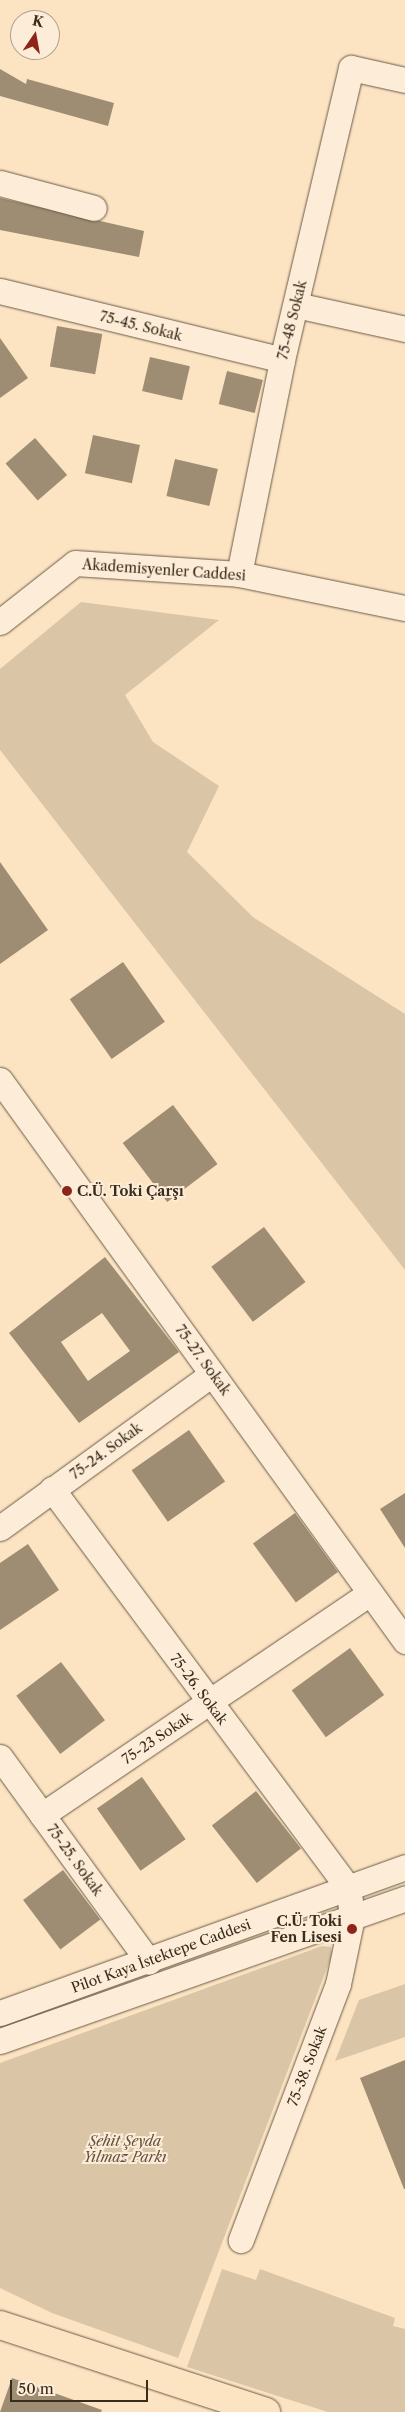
<!DOCTYPE html>
<html>
<head>
<meta charset="utf-8">
<style>
	body { margin:0 }
	#map { position:relative; width:405px; height:2412px; overflow:hidden; background:#fce4c3; font-family:"Libre Caslon Text",serif }
	div>[style] { position:absolute }
	.green>* { inset:0; background:#dbc5a7 }
	.building>* { inset:0; background:#9e8c73; transform-origin:0 0 }
	.roads { filter:drop-shadow(0 0 1px #6a5a46) drop-shadow(0 0 1px #6a5a46) }
	.minor>* { height:25px; margin:-12.5px; padding:0 12.5px; transform-origin:12.5px; border-radius:12.5px; background:#fdedd8 }
	.major>* { height:28px; margin:-14px; padding:0 14px; transform-origin:14px; border-radius:14px; background:#fce4c3 }
	.dots>* { width:14px; height:14px; translate:-50% -50%; box-sizing:border-box; border:2px solid #fdedd8; border-radius:50% }
	span { translate:-50% -50%; white-space:nowrap; text-align:center; line-height:1.15; -webkit-text-stroke:4px #fdedd8; paint-order:stroke }
	.street-label { font-size:14px; color:#392c1c }
	.poi-label { font-size:14px; color:#392c1c; font-weight:700 }
	.left { translate:0 -50%; text-align:left }
	.right { translate:-100% -50%; text-align:right }
	.park-label { font-size:14px; color:#62523f; font-style:italic }
	.north { position:absolute; left:10px; top:10px; width:50px; height:50px; box-sizing:border-box; background:#fdedd8; border:1px solid #afa08d; border-radius:50%; rotate:12deg; font-size:14px; font-weight:700; line-height:20px; text-align:center; color:#392c1c }
	.north::after { content:''; display:block; margin:auto; width:18px; height:22px; background:#8f2418; clip-path:polygon(50% 0,100% 100%,50% 72%,0 100%) }
	.scale { position:absolute; left:10px; top:2380px; width:138px; height:22px; box-sizing:border-box; border:2px solid #392c1c; border-top:0; padding-left:6px; font-size:15px; line-height:18px; white-space:nowrap; color:#392c1c; -webkit-text-stroke:4px #fdedd8; paint-order:stroke }
</style>
</head>
<body>
<div id="map">
	<div class="green">
		<i style="clip-path:polygon(81px 602px,219px 620px,125px 695px,153px 742px,219px 786px,187px 852px,253px 917px,405px 1014px,405px 1270px,0 750px,0 669px)"></i>
		<i style="clip-path:polygon(322px 1946px,331px 1947px,332px 1955px,178px 2358px,52px 2313px,0 2288px,0 2063px)"></i>
		<i style="clip-path:polygon(405px 1984px,405px 2037px,335px 2061px,359px 2000px)"></i>
		<i style="clip-path:polygon(222px 2269px,256px 2280px,260px 2269px,395px 2318px,393px 2326px,405px 2329px,405px 2412px,328px 2412px,187px 2367px)"></i>
	</div>
	<div class="building">
		<i style="clip-path:polygon(0 69px,26px 84px,27px 79px,114px 103px,108px 126px,0 96px)"></i>
		<i style="clip-path:polygon(0 198px,144px 231px,139px 257px,0 230px)"></i>
		<i style="left:57px;top:326px;width:46px;height:41px;rotate:10deg"></i>
		<i style="clip-path:polygon(0 338px,28px 378px,0 398px)"></i>
		<i style="left:150px;top:357px;width:41px;height:35px;rotate:13deg"></i>
		<i style="left:227px;top:371px;width:37px;height:34px;rotate:14deg"></i>
		<i style="left:93px;top:435px;width:48px;height:39px;rotate:12deg"></i>
		<i style="left:35px;top:438px;width:49px;height:39px;rotate:49deg"></i>
		<i style="left:175px;top:459px;width:44px;height:38px;rotate:13deg"></i>
		<i style="clip-path:polygon(0 862px,48px 930px,0 964px)"></i>
		<i style="left:123px;top:962px;width:73px;height:65px;rotate:55deg"></i>
		<i style="left:173px;top:1105px;width:74px;height:63px;rotate:53deg"></i>
		<i style="left:264px;top:1227px;width:69px;height:66px;rotate:53deg"></i>
		<i style="clip-path:polygon(evenodd,105px 1257px,179px 1352px,79px 1423px,9px 1333px,105px 1257px,102px 1313px,130px 1351px,88px 1381px,61px 1342px,102px 1313px)"></i>
		<i style="left:189px;top:1430px;width:63px;height:70px;rotate:55deg"></i>
		<i style="clip-path:polygon(405px 1493px,405px 1548px,380px 1509px)"></i>
		<i style="left:295px;top:1513px;width:73px;height:52px;rotate:54deg"></i>
		<i style="clip-path:polygon(28px 1544px,59px 1590px,0 1630px,0 1563px)"></i>
		<i style="left:350px;top:1648px;width:58px;height:72px;rotate:54deg"></i>
		<i style="left:61px;top:1662px;width:73px;height:56px;rotate:53deg"></i>
		<i style="left:142px;top:1777px;width:76px;height:55px;rotate:55deg"></i>
		<i style="left:256px;top:1791px;width:73px;height:56px;rotate:52deg"></i>
		<i style="left:63px;top:1870px;width:62px;height:50px;rotate:53deg"></i>
		<i style="clip-path:polygon(405px 2060px,405px 2189px,404px 2189px,360px 2078px)"></i>
		<i style="clip-path:polygon(12px 2378px,102px 2410px,101px 2412px,0 2412px)"></i>
	</div>
	<div class="roads">
		<div class="minor">
			<i style="left:0;top:183px;width:97px;rotate:14.9deg"></i>
			<i style="left:0;top:291px;width:290px;rotate:13.7deg"></i>
			<i style="left:296px;top:305px;width:112px;rotate:12.4deg"></i>
			<i style="left:239px;top:574px;width:218px;rotate:-78.6deg"></i>
			<i style="left:282px;top:360px;width:300px;rotate:-76.7deg"></i>
			<i style="left:351px;top:68px;width:55px;rotate:12.5deg"></i>
			<i style="left:0;top:622px;width:95px;rotate:-38.2deg"></i>
			<i style="left:75px;top:563px;width:164px;rotate:3.8deg"></i>
			<i style="left:239px;top:574px;width:169px;rotate:11.6deg"></i>
			<i style="left:0;top:1080px;width:692px;rotate:54.17deg"></i>
			<i style="left:52px;top:1489px;width:496px;rotate:53.4deg"></i>
			<i style="left:348px;top:1887px;width:30px;rotate:82deg"></i>
			<i style="left:352px;top:1917px;width:68px;rotate:101.8deg"></i>
			<i style="left:338px;top:1984px;width:274px;rotate:110.8deg"></i>
			<i style="left:0;top:1528px;width:262px;rotate:-36deg"></i>
			<i style="left:0;top:1757px;width:253px;rotate:54deg"></i>
			<i style="left:42px;top:1815px;width:396px;rotate:-34.1deg"></i>
			<i style="left:0;top:2013px;width:431px;rotate:-19.8deg"></i>
			<i style="left:0;top:2041px;width:430px;rotate:-19.4deg"></i>
		</div>
		<div class="major">
			<i style="left:0;top:2325px;width:280px;rotate:18.1deg"></i>
		</div>
	</div>
	<div class="dots">
		<i style="left:67px;top:1191px;background:#8f2418"></i>
		<i style="left:352px;top:1929px;background:#8f2418"></i>
	</div>
	<div class="street-label">
		<span style="left:292px;top:320px;rotate:-76deg">75-48 Sokak</span>
		<span style="left:141px;top:326px;rotate:14deg">75-45. Sokak</span>
		<span style="left:164px;top:570px;rotate:4deg">Akademisyenler Caddesi</span>
		<span style="left:203px;top:1360px;rotate:54deg">75-27. Sokak</span>
		<span style="left:106px;top:1451px;rotate:-36deg">75-24. Sokak</span>
		<span style="left:199px;top:1689px;rotate:53deg">75-26. Sokak</span>
		<span style="left:157px;top:1738px;rotate:-34deg">75-23 Sokak</span>
		<span style="left:75px;top:1860px;rotate:54deg">75-25. Sokak</span>
		<span style="left:161px;top:1956px;rotate:-20deg">Pilot Kaya İstektepe Caddesi</span>
		<span style="left:307px;top:2066px;rotate:-69deg">75-38. Sokak</span>
	</div>
	<div class="poi-label">
		<span class="left" style="left:77px;top:1191px">C.Ü. Toki Çarşı</span>
		<span class="right" style="left:342px;top:1929px">C.Ü. Toki<br>Fen Lisesi</span>
	</div>
	<div class="park-label">
		<span style="left:125px;top:2149px">Şehit Şeyda<br>Yılmaz Parkı</span>
	</div>
	<div class="north">K</div>
	<div class="scale">50 m</div>
</div>
</body>
</html>
